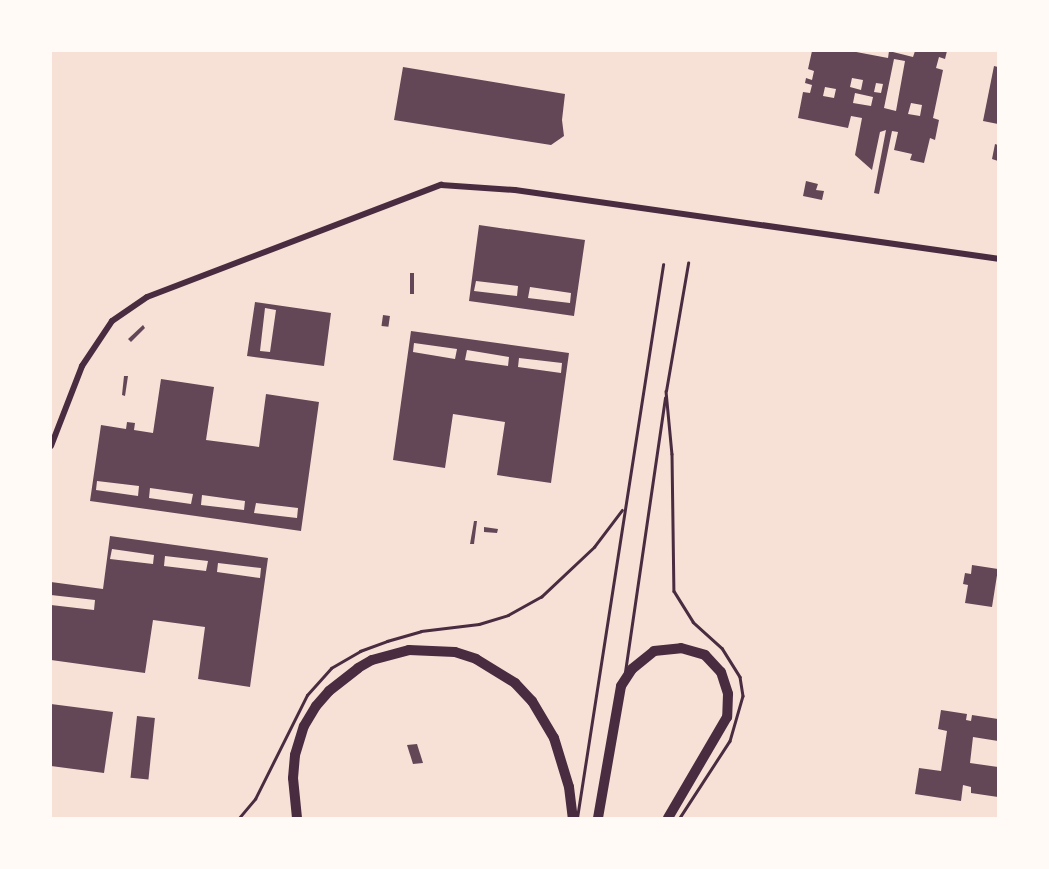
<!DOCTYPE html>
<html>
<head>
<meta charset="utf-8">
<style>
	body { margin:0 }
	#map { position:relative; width:1049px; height:869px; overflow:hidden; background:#f7e1d7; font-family:"Asap Condensed",sans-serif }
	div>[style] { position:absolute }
	.building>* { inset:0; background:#644757; transform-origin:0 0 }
	.service>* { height:2.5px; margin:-1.25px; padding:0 1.25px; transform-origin:1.25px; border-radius:1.25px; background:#4a2c40 }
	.minor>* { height:6px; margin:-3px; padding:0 3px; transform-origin:3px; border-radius:3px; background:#4a2c40 }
	.trunk>* { height:10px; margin:-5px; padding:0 5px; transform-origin:5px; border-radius:5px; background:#4a2c40 }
	span { translate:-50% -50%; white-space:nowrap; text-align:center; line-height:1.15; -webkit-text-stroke:7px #fffaf5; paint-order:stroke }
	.frame { position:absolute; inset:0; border:52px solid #fffaf5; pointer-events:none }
</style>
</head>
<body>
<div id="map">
	<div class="building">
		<i style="clip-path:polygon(evenodd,812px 51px,851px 51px,888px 58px,889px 51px,913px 57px,915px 51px,947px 51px,945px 59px,939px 57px,936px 68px,943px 70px,933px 118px,939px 120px,935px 140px,930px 138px,924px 163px,910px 160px,912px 154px,894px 150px,898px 132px,892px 131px,879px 194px,874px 193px,886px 130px,880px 132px,872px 170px,855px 155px,862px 118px,851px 116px,848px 128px,798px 118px,803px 92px,810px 93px,812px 85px,805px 83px,806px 78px,812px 80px,814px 71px,808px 69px,812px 51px,894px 59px,905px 61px,896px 111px,884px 108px,894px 59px,812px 51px,852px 78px,863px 80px,861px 90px,850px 87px,852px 78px,812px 51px,876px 83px,883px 84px,881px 93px,874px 92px,876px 83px,812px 51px,825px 87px,836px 89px,834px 98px,823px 96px,825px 87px,812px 51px,855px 93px,873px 97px,871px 106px,853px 103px,855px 93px,812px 51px,911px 103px,922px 105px,920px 116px,908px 114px,911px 103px)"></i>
		<i style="clip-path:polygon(994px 66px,998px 67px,998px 124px,983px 121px)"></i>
		<i style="clip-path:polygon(403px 67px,565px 94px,562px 120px,564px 136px,551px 145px,394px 120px)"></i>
		<i style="clip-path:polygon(995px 144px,998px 145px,998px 161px,992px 159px)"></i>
		<i style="clip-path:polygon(806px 181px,818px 184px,816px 190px,824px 191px,822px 200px,803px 196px)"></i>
		<i style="clip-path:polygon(evenodd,479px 225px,585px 240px,574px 316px,469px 301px,479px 225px,476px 281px,518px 286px,517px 296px,474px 291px,476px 281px,479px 225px,530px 287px,571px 293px,570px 303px,528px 298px,530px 287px)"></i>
		<i style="left:410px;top:273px;width:4px;height:21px"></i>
		<i style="clip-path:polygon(evenodd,255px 302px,331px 313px,324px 366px,247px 356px,255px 302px,265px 308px,276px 310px,270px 352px,260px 351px,265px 308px)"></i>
		<i style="left:383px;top:315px;width:7px;height:11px;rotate:8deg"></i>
		<i style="clip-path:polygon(143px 325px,145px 328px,131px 342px,128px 339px)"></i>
		<i style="clip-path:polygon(evenodd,411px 331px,569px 353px,551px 483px,497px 475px,505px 422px,453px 414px,445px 468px,393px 460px,411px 331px,414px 343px,457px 349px,455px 359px,413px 352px,414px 343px,411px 331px,467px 350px,509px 357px,508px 366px,465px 360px,467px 350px,411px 331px,519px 358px,562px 363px,561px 373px,518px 367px,519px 358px)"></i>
		<i style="clip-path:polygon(124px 376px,128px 376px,125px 396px,122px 395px)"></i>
		<i style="clip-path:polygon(evenodd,161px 379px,214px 387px,206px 440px,259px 447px,266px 394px,319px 402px,301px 531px,90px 501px,101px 425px,126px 429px,127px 422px,135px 423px,134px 430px,153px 433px,161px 379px,97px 481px,139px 486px,138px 496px,96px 490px,97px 481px,161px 379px,150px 488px,193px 494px,191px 504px,149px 498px,150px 488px,161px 379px,202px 495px,245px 501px,244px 510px,201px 505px,202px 495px,161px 379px,256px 503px,298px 508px,297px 518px,254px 513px,256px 503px)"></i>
		<i style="clip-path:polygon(474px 521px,477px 521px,474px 544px,470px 544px)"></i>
		<i style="clip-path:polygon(484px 527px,498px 529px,497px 533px,484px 532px)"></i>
		<i style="clip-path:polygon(evenodd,110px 536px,268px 558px,250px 687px,198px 679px,205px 627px,153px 620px,145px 673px,51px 660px,51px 605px,94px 610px,95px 600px,51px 595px,51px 582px,103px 589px,110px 536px,112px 549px,154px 555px,153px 564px,110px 559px,112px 549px,110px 536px,165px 556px,208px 561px,206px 571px,164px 566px,165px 556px,110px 536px,218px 563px,261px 568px,260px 578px,217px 572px,218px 563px)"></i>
		<i style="clip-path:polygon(972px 565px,998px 569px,992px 607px,965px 603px,968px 585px,963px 584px,965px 573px,971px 574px)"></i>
		<i style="clip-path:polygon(51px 704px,113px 712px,104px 773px,51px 766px)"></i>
		<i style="clip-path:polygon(941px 710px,967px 714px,966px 720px,971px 721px,972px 715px,998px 719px,998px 741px,973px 737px,970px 763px,998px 767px,998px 797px,971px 793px,971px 787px,963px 785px,961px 801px,915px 794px,919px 768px,941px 771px,947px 731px,938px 729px)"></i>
		<i style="left:137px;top:716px;width:18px;height:62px;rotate:6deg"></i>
		<i style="clip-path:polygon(417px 744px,423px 763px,413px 764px,407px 745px)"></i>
	</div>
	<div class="service">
		<i style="left:666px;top:391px;width:63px;rotate:84.6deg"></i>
		<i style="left:672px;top:454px;width:137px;rotate:89.2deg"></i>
		<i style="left:674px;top:591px;width:36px;rotate:58deg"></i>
		<i style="left:693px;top:622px;width:39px;rotate:42deg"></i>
		<i style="left:722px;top:648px;width:34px;rotate:58deg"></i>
		<i style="left:740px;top:677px;width:19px;rotate:81deg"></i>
		<i style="left:743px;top:696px;width:47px;rotate:106.1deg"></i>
		<i style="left:730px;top:741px;width:92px;rotate:123deg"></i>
		<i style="left:666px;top:391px;width:130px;rotate:-80.2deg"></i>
		<i style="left:625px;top:672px;width:277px;rotate:-81.7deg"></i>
		<i style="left:239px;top:818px;width:25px;rotate:-50deg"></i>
		<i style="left:255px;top:799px;width:116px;rotate:-63.4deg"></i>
		<i style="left:307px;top:695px;width:36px;rotate:-48deg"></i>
		<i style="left:331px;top:668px;width:34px;rotate:-30deg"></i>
		<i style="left:360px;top:651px;width:29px;rotate:-20deg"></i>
		<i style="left:387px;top:641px;width:35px;rotate:-16deg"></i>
		<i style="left:421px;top:631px;width:58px;rotate:-6.9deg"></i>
		<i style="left:479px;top:624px;width:30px;rotate:-17deg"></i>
		<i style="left:508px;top:615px;width:38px;rotate:-29deg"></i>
		<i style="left:541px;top:597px;width:73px;rotate:-43.3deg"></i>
		<i style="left:594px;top:547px;width:46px;rotate:-52.9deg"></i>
		<i style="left:577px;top:818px;width:560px;rotate:-81.16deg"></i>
	</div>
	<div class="minor">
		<i style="left:51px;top:446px;width:86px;rotate:-68.8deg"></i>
		<i style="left:82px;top:366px;width:54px;rotate:-56.3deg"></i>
		<i style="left:112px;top:321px;width:42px;rotate:-34.4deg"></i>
		<i style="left:147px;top:297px;width:315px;rotate:-20.9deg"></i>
		<i style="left:441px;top:185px;width:74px;rotate:3.9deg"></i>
		<i style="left:515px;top:190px;width:488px;rotate:8.1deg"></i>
	</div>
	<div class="trunk">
		<i style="left:297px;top:818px;width:40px;rotate:-95.7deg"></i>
		<i style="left:293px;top:778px;width:23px;rotate:-85deg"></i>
		<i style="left:295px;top:755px;width:30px;rotate:-73deg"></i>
		<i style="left:304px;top:726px;width:23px;rotate:-59deg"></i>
		<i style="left:316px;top:706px;width:20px;rotate:-49deg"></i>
		<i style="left:329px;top:691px;width:37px;rotate:-38deg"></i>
		<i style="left:358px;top:668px;width:16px;rotate:-30deg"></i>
		<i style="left:372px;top:660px;width:38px;rotate:-15deg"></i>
		<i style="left:409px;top:650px;width:46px;rotate:2.5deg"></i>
		<i style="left:455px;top:652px;width:22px;rotate:18deg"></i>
		<i style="left:476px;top:659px;width:46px;rotate:31.6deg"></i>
		<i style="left:515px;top:683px;width:25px;rotate:47deg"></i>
		<i style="left:532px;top:701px;width:43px;rotate:59.3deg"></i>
		<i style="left:554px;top:738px;width:51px;rotate:73deg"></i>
		<i style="left:569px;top:787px;width:31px;rotate:83deg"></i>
		<i style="left:598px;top:818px;width:134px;rotate:-80.1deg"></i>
		<i style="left:621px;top:686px;width:20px;rotate:-57deg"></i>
		<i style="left:632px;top:669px;width:28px;rotate:-39deg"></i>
		<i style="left:654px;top:651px;width:27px;rotate:-6deg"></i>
		<i style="left:681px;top:648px;width:25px;rotate:16deg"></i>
		<i style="left:705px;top:655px;width:23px;rotate:47deg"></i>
		<i style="left:721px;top:672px;width:23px;rotate:72deg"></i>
		<i style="left:728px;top:694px;width:23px;rotate:92deg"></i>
		<i style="left:727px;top:717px;width:117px;rotate:120.3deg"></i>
	</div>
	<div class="frame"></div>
</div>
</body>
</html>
